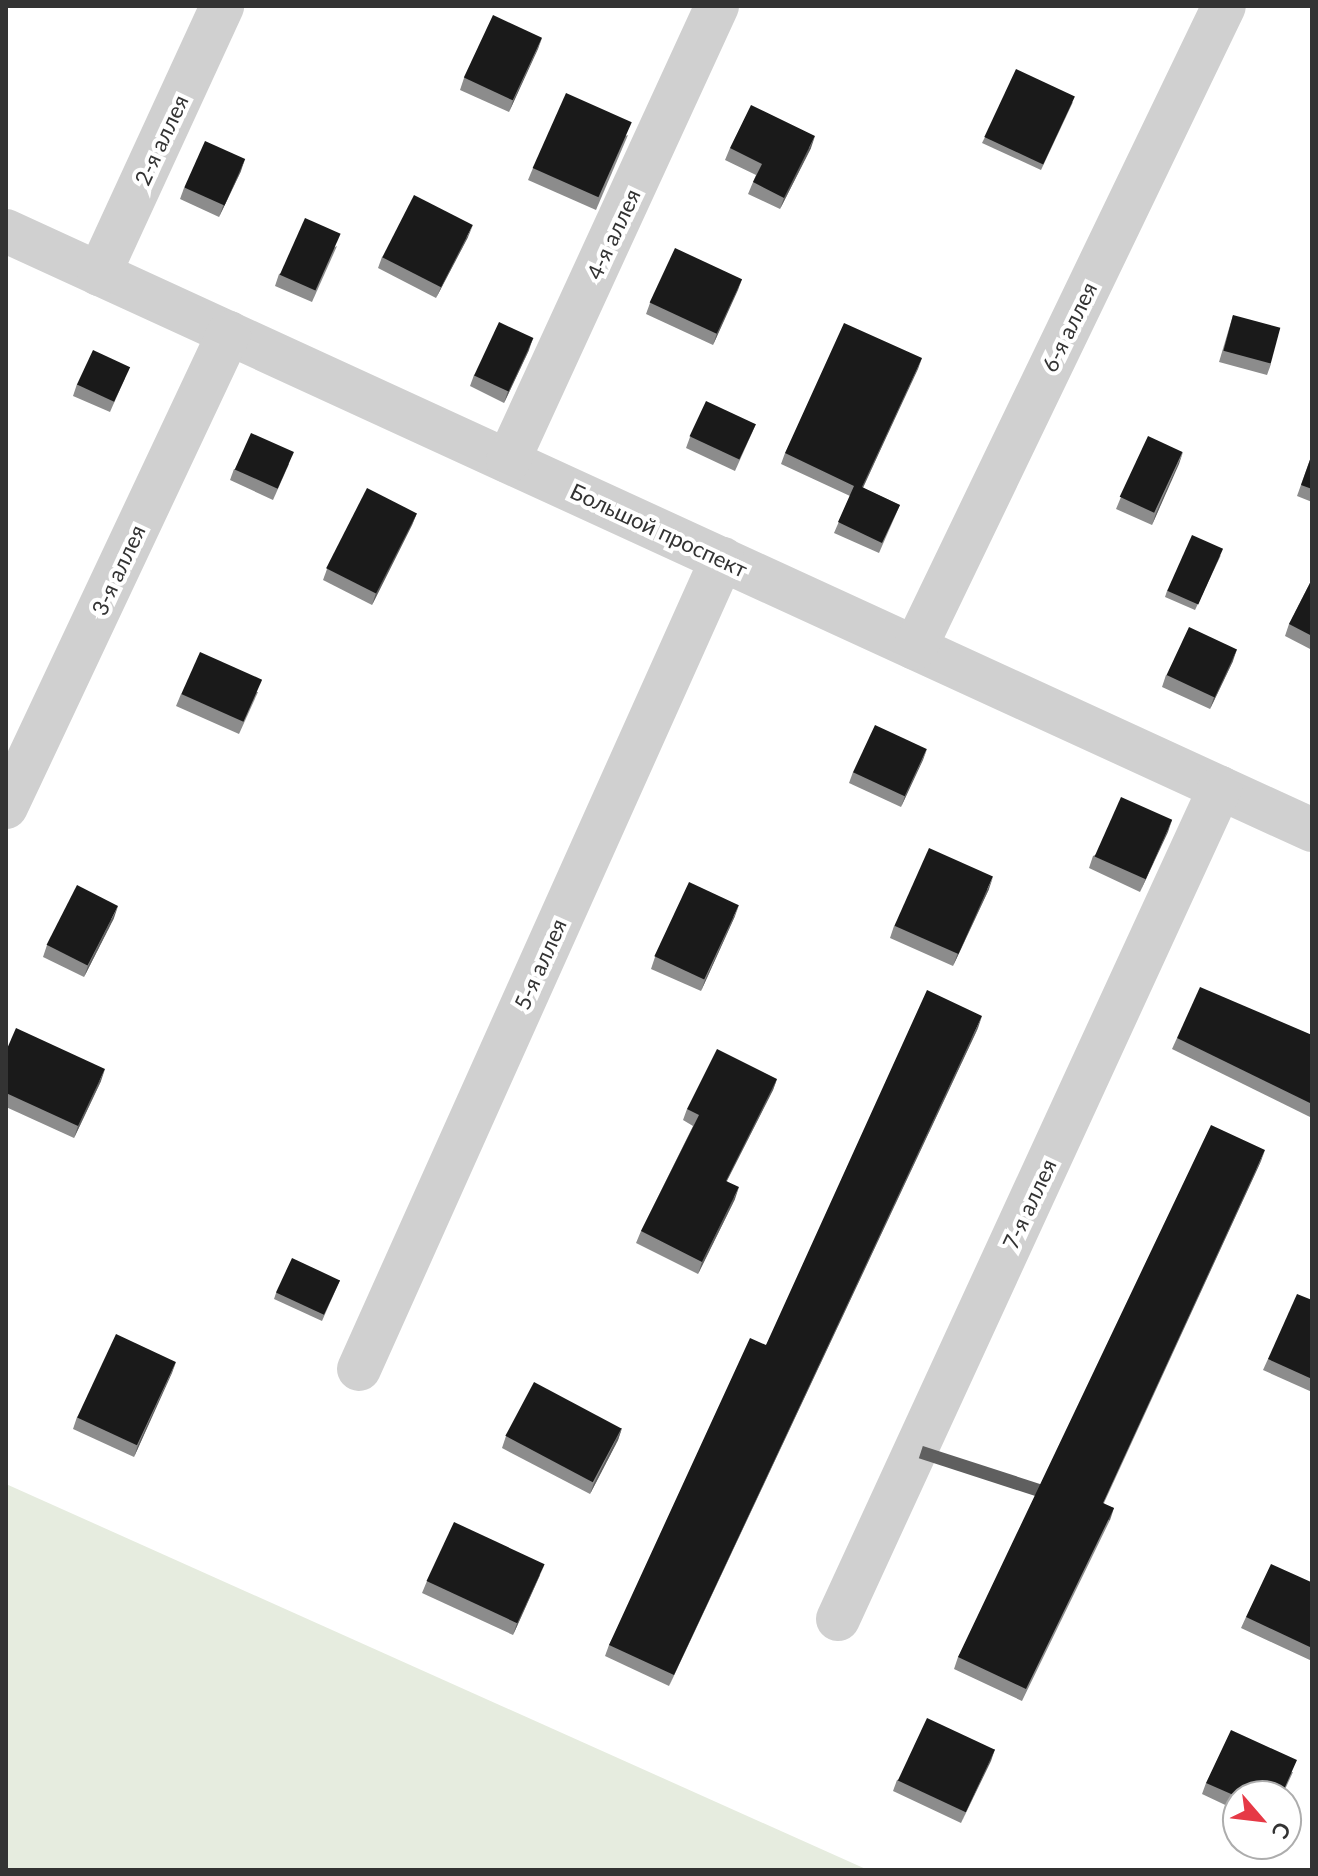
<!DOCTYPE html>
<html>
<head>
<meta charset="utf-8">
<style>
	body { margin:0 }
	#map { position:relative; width:1318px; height:1876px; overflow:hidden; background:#fff; font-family:Lato,sans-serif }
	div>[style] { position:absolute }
	.green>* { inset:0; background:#e6ecdf }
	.minor>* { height:44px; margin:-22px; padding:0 22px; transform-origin:22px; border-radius:22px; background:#d0d0d0 }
	.wall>* { inset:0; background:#8c8c8c }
	.shaded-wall>* { inset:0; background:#5f5f5f; transform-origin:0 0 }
	.building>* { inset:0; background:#1a1a1a; transform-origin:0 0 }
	span { translate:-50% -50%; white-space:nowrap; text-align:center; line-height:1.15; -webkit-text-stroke:8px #fff; paint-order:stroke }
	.street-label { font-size:22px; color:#333 }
	.frame { position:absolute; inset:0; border:8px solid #333; pointer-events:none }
	.north { position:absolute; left:1222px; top:1780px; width:80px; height:80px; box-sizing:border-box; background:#fff; border:2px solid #adadad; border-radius:50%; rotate:118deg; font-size:22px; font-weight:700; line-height:32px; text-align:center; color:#333 }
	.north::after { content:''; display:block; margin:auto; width:28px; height:36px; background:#e63946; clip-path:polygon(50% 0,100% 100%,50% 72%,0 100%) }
</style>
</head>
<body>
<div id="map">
	<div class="green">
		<i style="clip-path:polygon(6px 1484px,868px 1870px,6px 1870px)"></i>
	</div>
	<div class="minor">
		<i style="left:6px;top:231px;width:1437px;rotate:24.64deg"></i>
		<i style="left:99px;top:274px;width:295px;rotate:-65.3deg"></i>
		<i style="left:508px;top:461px;width:501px;rotate:-65.33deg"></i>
		<i style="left:915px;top:648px;width:712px;rotate:-64.3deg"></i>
		<i style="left:6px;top:807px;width:524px;rotate:-64.8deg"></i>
		<i style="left:359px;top:1369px;width:888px;rotate:-65.86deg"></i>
		<i style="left:838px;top:1619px;width:915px;rotate:-65.31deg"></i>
	</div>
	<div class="wall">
		<i style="clip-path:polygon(542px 38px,509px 112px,460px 90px,464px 78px)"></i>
		<i style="clip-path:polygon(1073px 102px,1041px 170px,982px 143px,985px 137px)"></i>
		<i style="clip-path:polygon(628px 135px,596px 210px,528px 180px,533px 168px)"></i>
		<i style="clip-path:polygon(730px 148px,811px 148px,780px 209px,748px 194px,756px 175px,725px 160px)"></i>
		<i style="clip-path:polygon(241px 171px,219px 217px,180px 199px,184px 188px)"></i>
		<i style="clip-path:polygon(468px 237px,436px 298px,378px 268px,382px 257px)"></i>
		<i style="clip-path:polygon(337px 246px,312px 302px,275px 286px,279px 274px)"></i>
		<i style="clip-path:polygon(742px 279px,713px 345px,646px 314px,650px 303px)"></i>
		<i style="clip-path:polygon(1233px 315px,1271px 364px,1267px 375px,1219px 362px)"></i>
		<i style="clip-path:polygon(529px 350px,504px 403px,470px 386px,474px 375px)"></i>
		<i style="clip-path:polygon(922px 358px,863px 488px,900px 505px,879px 553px,834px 533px,850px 496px,781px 464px,785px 453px)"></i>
		<i style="clip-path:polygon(125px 378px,110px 412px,73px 396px,77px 384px)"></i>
		<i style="clip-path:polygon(756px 424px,735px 471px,686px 448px,690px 437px)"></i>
		<i style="clip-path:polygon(1183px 452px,1152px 525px,1116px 509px,1121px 497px)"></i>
		<i style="clip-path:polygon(1312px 454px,1312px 502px,1297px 496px)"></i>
		<i style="clip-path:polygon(289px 464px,273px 500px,230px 480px,234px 469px)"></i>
		<i style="clip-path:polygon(417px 513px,412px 525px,372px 605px,323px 580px,327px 569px)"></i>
		<i style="clip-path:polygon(1221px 555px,1195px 610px,1165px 597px,1167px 591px)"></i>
		<i style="clip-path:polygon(1312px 579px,1312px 650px,1285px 636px,1289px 624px)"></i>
		<i style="clip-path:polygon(1233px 661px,1210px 709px,1162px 687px,1166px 675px)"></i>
		<i style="clip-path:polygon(258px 692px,239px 734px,176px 706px,181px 694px)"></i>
		<i style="clip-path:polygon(927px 749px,901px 807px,849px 783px,853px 772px)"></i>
		<i style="clip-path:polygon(1172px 820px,1140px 892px,1089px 868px,1093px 856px)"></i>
		<i style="clip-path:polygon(989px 889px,953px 966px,890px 938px,894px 926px)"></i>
		<i style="clip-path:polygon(735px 916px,701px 991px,651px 969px,655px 957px)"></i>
		<i style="clip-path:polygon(114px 918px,84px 977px,43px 957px,47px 945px)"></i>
		<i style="clip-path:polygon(978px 1028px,669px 1686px,605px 1656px,609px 1645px,766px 1345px)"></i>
		<i style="clip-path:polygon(1312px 1035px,1312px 1118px,1172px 1049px,1177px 1038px)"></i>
		<i style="clip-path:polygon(6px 1051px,101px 1081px,74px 1138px,6px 1107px)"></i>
		<i style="clip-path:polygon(777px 1079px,773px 1090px,727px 1181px,735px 1199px,698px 1274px,636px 1243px,641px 1231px,693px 1126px,683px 1120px,687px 1109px)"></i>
		<i style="clip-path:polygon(1261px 1161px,1104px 1503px,1110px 1520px,1022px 1701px,954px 1669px,958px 1657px)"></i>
		<i style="clip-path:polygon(340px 1280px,322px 1321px,274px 1299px,276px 1293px)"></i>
		<i style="clip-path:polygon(1312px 1300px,1312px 1392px,1263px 1370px,1268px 1359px)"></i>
		<i style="clip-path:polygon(176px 1362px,134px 1457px,73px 1429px,77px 1417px)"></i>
		<i style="clip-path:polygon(622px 1428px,618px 1440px,590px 1494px,502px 1448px,506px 1436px)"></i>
		<i style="clip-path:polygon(540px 1575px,513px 1635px,422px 1593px,427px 1581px)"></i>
		<i style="clip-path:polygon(1312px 1581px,1312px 1661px,1241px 1628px,1246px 1617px,1311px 1582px)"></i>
		<i style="clip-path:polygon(995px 1749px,961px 1823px,893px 1791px,897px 1780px)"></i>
		<i style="clip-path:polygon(1293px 1772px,1282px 1796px,1238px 1796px,1238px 1811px,1202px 1794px,1206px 1783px)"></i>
	</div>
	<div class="shaded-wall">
		<i style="clip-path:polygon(542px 38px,538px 49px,509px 112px,513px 101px)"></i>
		<i style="clip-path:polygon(815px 136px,811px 148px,780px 209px,784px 198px)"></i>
		<i style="clip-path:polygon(245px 159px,241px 171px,219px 217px,223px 206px)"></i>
		<i style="clip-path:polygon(473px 225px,468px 237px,436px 298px,441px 287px)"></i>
		<i style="clip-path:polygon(742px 279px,738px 290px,713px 345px,717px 333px)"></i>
		<i style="clip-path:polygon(533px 338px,529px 350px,504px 403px,508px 391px)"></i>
		<i style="clip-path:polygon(922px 358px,918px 369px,858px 498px,862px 487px)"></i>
		<i style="clip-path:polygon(1183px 452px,1179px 464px,1152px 525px,1156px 513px)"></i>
		<i style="clip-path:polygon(417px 513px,412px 525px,372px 605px,376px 593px)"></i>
		<i style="clip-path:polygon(1237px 649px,1233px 661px,1210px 709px,1214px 697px)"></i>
		<i style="clip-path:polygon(927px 749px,923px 760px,901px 807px,905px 796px)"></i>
		<i style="clip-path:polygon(1172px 820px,1168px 832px,1140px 892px,1145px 880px)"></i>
		<i style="clip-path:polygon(993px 877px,989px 889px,953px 966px,957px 955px)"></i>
		<i style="clip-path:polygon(739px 905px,735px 916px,701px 991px,705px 980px)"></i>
		<i style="clip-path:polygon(118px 906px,114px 918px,84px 977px,88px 966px)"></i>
		<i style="clip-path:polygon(982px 1016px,978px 1028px,669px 1686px,674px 1675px)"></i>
		<i style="clip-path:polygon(105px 1069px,101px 1081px,74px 1138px,78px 1126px)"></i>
		<i style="clip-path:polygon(777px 1079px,773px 1090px,721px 1192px,726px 1181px)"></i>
		<i style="clip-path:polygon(1265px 1150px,1261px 1161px,1098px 1514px,1103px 1503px)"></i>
		<i style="clip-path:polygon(739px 1187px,735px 1199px,698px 1274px,702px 1262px)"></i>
		<i style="clip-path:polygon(176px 1362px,172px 1373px,134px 1457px,138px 1445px)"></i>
		<i style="clip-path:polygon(622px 1428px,618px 1440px,590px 1494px,594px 1483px)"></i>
		<i style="left:1114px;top:1508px;width:13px;height:201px;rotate:108deg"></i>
		<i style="clip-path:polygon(545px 1564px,540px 1575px,513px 1635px,517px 1623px)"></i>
		<i style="clip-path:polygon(995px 1749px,991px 1761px,961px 1823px,966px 1812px)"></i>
	</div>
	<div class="building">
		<i style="left:493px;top:15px;width:54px;height:69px;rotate:25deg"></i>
		<i style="left:1016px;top:69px;width:65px;height:75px;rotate:25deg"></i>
		<i style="left:566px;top:93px;width:72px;height:82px;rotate:24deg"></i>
		<i style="clip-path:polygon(751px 105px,815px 136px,784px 198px,753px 182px,762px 164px,730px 148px)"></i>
		<i style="left:205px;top:141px;width:44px;height:51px;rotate:24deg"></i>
		<i style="left:414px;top:195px;width:66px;height:70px;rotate:27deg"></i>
		<i style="left:305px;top:218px;width:39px;height:62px;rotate:24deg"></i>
		<i style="left:675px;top:248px;width:74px;height:60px;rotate:25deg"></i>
		<i style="left:1233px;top:315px;width:49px;height:37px;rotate:15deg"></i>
		<i style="left:499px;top:322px;width:38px;height:59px;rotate:25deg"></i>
		<i style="clip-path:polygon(844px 323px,922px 358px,862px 487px,900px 505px,882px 543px,838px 522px,854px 486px,785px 453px)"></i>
		<i style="left:93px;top:350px;width:41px;height:38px;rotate:25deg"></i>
		<i style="left:706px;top:401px;width:55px;height:39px;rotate:25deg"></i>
		<i style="left:251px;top:433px;width:47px;height:40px;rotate:24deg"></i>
		<i style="left:1148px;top:436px;width:38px;height:67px;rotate:25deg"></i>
		<i style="clip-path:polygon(1312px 454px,1312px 489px,1301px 485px)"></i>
		<i style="left:367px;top:488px;width:56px;height:90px;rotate:27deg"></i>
		<i style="left:1192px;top:535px;width:34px;height:61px;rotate:24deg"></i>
		<i style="clip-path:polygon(1312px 579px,1312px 636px,1289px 624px)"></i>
		<i style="left:1189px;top:627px;width:53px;height:53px;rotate:25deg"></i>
		<i style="left:200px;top:652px;width:68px;height:46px;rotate:24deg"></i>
		<i style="left:875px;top:725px;width:57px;height:52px;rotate:25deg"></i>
		<i style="left:1121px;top:797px;width:56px;height:65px;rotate:24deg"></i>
		<i style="left:929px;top:848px;width:70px;height:85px;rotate:24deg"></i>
		<i style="left:689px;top:882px;width:55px;height:82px;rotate:25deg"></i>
		<i style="left:77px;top:885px;width:46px;height:67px;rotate:27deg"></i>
		<i style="clip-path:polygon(1200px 987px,1312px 1035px,1312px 1104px,1177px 1038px)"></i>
		<i style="clip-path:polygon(927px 990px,982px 1016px,674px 1675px,609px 1645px,750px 1338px,766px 1345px)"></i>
		<i style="clip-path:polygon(16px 1028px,105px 1069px,78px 1126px,6px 1093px,6px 1051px)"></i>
		<i style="clip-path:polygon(717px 1049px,777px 1079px,726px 1181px,739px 1187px,702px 1262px,641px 1231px,699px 1115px,687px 1109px)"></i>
		<i style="clip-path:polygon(1211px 1125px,1265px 1150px,1103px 1503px,1114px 1508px,1026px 1689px,958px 1657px)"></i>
		<i style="left:292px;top:1258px;width:53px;height:38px;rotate:25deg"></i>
		<i style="clip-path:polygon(1297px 1294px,1312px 1300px,1312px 1379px,1268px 1359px)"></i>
		<i style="left:116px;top:1334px;width:66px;height:92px;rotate:25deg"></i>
		<i style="left:534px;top:1382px;width:99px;height:61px;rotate:28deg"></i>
		<i style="left:454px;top:1522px;width:100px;height:65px;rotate:25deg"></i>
		<i style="clip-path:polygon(1271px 1564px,1311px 1582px,1312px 1581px,1312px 1648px,1246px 1617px)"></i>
		<i style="left:927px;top:1718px;width:75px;height:69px;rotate:25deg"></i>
		<i style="clip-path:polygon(1231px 1730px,1297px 1760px,1281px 1796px,1238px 1796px,1238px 1797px,1206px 1783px)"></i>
	</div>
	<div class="street-label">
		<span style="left:161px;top:140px;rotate:-65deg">2-я аллея</span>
		<span style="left:613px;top:234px;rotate:-65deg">4-я аллея</span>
		<span style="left:1069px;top:327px;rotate:-64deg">6-я аллея</span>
		<span style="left:659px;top:530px;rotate:25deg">Большой проспект</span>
		<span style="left:118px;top:570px;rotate:-65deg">3-я аллея</span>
		<span style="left:540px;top:964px;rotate:-66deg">5-я аллея</span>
		<span style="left:1029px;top:1204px;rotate:-65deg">7-я аллея</span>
	</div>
	<div class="frame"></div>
	<div class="north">С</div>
</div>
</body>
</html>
